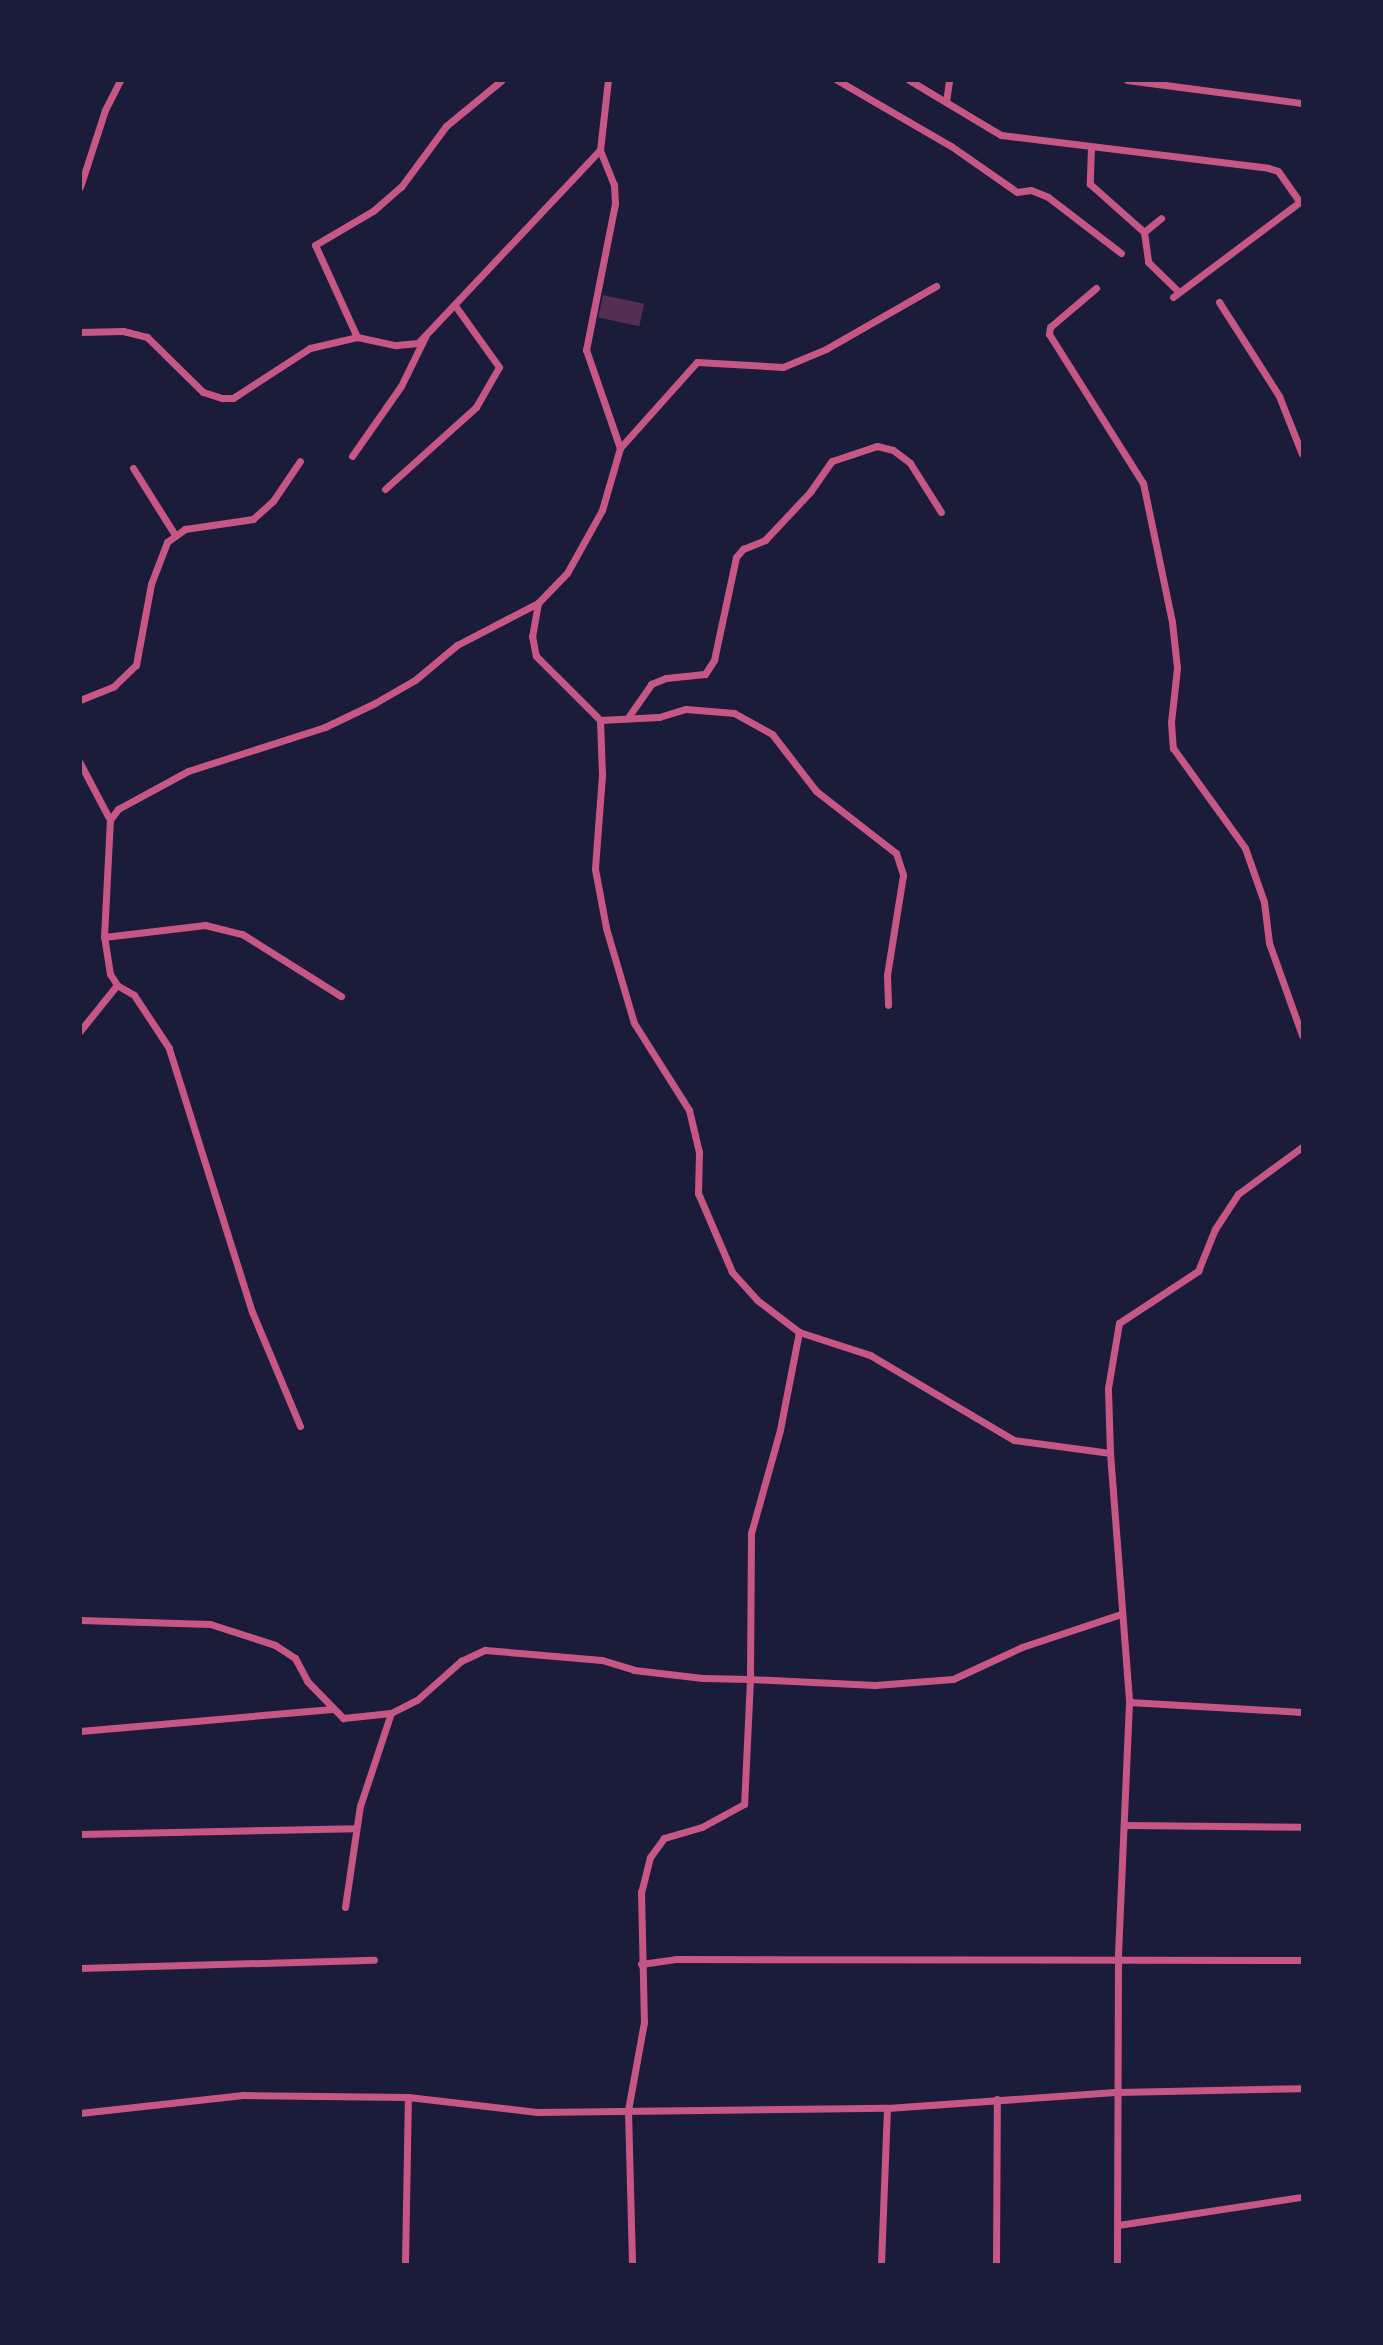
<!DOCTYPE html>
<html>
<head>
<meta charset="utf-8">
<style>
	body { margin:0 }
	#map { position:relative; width:1383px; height:2345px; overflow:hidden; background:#1b1b3a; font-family:Ubuntu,sans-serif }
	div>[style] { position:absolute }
	.building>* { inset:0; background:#542f53; transform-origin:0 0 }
	.minor>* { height:7px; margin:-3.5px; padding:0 3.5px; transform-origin:3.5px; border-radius:3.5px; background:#c65784 }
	span { translate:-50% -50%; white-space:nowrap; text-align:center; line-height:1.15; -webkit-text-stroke:7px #1b1b3a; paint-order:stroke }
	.frame { position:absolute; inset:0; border:82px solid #1b1b3a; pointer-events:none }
</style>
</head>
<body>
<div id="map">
	<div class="building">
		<i style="left:603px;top:295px;width:42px;height:23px;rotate:12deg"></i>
	</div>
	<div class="minor">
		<i style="left:837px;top:80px;width:132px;rotate:30.1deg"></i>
		<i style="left:951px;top:146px;width:80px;rotate:34.9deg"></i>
		<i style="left:1017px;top:192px;width:14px;rotate:-8deg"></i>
		<i style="left:1031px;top:190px;width:18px;rotate:22deg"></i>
		<i style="left:1048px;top:197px;width:92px;rotate:37.5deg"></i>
		<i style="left:909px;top:80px;width:107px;rotate:30.9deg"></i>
		<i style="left:1001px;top:135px;width:269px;rotate:7deg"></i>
		<i style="left:1268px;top:168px;width:10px;rotate:17deg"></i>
		<i style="left:1278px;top:171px;width:38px;rotate:55deg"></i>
		<i style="left:1127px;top:80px;width:177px;rotate:7.5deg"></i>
		<i style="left:946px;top:102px;width:22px;rotate:-82deg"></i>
		<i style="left:1091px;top:147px;width:37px;rotate:92deg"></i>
		<i style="left:1090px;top:184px;width:72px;rotate:41.6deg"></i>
		<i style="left:1144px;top:232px;width:30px;rotate:82deg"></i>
		<i style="left:1148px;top:262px;width:43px;rotate:44.1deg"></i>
		<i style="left:80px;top:187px;width:81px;rotate:-72deg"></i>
		<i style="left:105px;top:110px;width:34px;rotate:-63deg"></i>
		<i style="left:1144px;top:232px;width:22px;rotate:-39deg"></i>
		<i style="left:1096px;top:288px;width:60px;rotate:139.7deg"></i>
		<i style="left:1050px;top:327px;width:7px;rotate:98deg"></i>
		<i style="left:1049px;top:334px;width:176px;rotate:57.8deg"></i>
		<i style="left:1143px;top:483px;width:142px;rotate:78.2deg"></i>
		<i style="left:1172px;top:622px;width:46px;rotate:83.8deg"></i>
		<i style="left:1177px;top:668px;width:54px;rotate:96.3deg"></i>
		<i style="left:1171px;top:722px;width:26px;rotate:86deg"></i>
		<i style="left:1173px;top:748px;width:123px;rotate:54.2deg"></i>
		<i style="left:1245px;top:848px;width:57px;rotate:70.6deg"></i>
		<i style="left:1264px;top:902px;width:41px;rotate:83deg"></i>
		<i style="left:1269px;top:943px;width:98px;rotate:70.3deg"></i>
		<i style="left:1173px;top:297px;width:161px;rotate:-36.9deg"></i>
		<i style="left:1219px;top:302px;width:112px;rotate:57.4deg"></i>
		<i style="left:1279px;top:396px;width:62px;rotate:68.4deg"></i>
		<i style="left:80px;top:332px;width:43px;rotate:-1.3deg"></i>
		<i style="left:123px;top:331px;width:25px;rotate:14deg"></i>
		<i style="left:147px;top:337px;width:78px;rotate:44.5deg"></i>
		<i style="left:203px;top:392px;width:20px;rotate:18deg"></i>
		<i style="left:222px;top:398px;width:11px"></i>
		<i style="left:233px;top:398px;width:92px;rotate:-33deg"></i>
		<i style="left:310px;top:348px;width:48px;rotate:-13.2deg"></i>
		<i style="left:357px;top:337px;width:40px;rotate:12deg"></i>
		<i style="left:396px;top:345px;width:22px;rotate:-5deg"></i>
		<i style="left:418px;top:343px;width:265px;rotate:-46.7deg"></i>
		<i style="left:357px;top:337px;width:101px;rotate:-114.5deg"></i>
		<i style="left:315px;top:245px;width:67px;rotate:-30.4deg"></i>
		<i style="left:373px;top:211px;width:37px;rotate:-41deg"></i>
		<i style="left:401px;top:187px;width:76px;rotate:-53.6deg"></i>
		<i style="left:446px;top:126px;width:72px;rotate:-39.4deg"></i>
		<i style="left:620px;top:448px;width:115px;rotate:-48.2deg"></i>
		<i style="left:697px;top:362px;width:86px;rotate:3.3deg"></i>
		<i style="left:783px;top:367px;width:47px;rotate:-22.7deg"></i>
		<i style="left:826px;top:349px;width:127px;rotate:-29.8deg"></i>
		<i style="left:352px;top:456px;width:85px;rotate:-55deg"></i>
		<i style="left:401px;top:386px;width:55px;rotate:-63.9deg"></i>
		<i style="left:133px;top:468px;width:79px;rotate:57.9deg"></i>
		<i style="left:385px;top:489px;width:122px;rotate:-42deg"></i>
		<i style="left:476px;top:407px;width:46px;rotate:-60.1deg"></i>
		<i style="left:499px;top:367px;width:74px;rotate:-125.6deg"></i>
		<i style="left:538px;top:603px;width:34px;rotate:100deg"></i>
		<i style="left:532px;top:636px;width:20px;rotate:79deg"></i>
		<i style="left:536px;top:656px;width:91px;rotate:45deg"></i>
		<i style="left:600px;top:720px;width:55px;rotate:87.9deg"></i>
		<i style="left:602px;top:775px;width:94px;rotate:94.3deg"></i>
		<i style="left:595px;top:869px;width:60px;rotate:79.4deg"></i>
		<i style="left:606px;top:928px;width:99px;rotate:73.6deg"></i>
		<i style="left:634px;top:1023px;width:103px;rotate:57.7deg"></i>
		<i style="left:689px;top:1110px;width:43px;rotate:76.6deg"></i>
		<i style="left:699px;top:1152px;width:41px;rotate:91.4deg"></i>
		<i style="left:698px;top:1193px;width:86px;rotate:66.7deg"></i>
		<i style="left:732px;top:1272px;width:38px;rotate:48deg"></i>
		<i style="left:757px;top:1300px;width:53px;rotate:37.3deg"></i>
		<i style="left:799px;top:1332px;width:75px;rotate:17.9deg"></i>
		<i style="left:870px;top:1355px;width:167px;rotate:30.6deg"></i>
		<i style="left:1014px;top:1440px;width:97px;rotate:7.7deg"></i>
		<i style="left:1110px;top:1453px;width:250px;rotate:85.6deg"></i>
		<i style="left:1129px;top:1702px;width:257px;rotate:92.5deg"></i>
		<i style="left:1118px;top:1959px;width:305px;rotate:90.2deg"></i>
		<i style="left:80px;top:700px;width:37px;rotate:-22deg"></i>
		<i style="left:114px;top:686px;width:30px;rotate:-44deg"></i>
		<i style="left:136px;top:665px;width:82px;rotate:-79.5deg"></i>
		<i style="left:151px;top:584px;width:45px;rotate:-69.1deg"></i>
		<i style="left:167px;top:542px;width:22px;rotate:-36deg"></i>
		<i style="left:185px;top:529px;width:69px;rotate:-8.4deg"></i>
		<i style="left:253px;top:519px;width:27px;rotate:-42deg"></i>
		<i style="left:273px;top:501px;width:48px;rotate:-56deg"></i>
		<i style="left:629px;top:716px;width:39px;rotate:-55deg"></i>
		<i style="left:651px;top:684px;width:16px;rotate:-22deg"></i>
		<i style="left:666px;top:678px;width:39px;rotate:-6deg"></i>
		<i style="left:705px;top:674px;width:17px;rotate:-57deg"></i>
		<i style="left:714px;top:660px;width:105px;rotate:-77.9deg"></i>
		<i style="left:736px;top:557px;width:11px;rotate:-49deg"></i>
		<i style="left:743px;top:549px;width:24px;rotate:-22deg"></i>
		<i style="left:765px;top:540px;width:66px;rotate:-46.8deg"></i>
		<i style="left:810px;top:492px;width:38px;rotate:-55deg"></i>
		<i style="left:832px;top:461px;width:47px;rotate:-18.4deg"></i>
		<i style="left:877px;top:446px;width:16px;rotate:14deg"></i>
		<i style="left:893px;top:450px;width:21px;rotate:37deg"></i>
		<i style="left:910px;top:463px;width:58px;rotate:57.7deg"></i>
		<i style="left:600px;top:720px;width:59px;rotate:-2.9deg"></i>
		<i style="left:659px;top:717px;width:28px;rotate:-17deg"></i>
		<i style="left:686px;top:709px;width:48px;rotate:4.8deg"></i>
		<i style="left:734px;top:713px;width:43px;rotate:28.9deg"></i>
		<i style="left:772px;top:734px;width:72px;rotate:52.3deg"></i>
		<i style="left:816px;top:791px;width:101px;rotate:37.8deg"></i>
		<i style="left:896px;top:853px;width:23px;rotate:72deg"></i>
		<i style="left:903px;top:875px;width:101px;rotate:99.1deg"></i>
		<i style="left:887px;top:975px;width:30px;rotate:88deg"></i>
		<i style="left:80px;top:763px;width:64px;rotate:62.2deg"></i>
		<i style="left:104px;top:937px;width:102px;rotate:-6.8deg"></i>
		<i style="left:205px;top:925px;width:38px;rotate:14deg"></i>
		<i style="left:242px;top:934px;width:117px;rotate:32.1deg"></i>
		<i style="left:80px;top:1031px;width:59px;rotate:-51.2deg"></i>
		<i style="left:799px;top:1332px;width:100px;rotate:101deg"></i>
		<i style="left:780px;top:1430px;width:107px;rotate:105.7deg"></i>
		<i style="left:751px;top:1533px;width:146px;rotate:90.4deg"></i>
		<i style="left:750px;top:1679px;width:125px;rotate:2.7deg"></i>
		<i style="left:875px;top:1685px;width:78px;rotate:-4.4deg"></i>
		<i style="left:953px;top:1679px;width:76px;rotate:-24.9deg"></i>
		<i style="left:1022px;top:1647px;width:104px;rotate:-18.4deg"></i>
		<i style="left:300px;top:1426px;width:124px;rotate:-112.8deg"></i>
		<i style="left:252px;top:1312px;width:277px;rotate:-107.5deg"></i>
		<i style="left:169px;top:1048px;width:64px;rotate:-123.4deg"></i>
		<i style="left:134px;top:995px;width:20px;rotate:-150deg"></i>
		<i style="left:117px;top:985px;width:13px;rotate:-122deg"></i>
		<i style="left:110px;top:974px;width:37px;rotate:-99deg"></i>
		<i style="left:104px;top:937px;width:117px;rotate:-87.1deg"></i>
		<i style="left:110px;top:820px;width:14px;rotate:-54deg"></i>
		<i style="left:118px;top:809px;width:80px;rotate:-28.5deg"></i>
		<i style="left:188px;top:771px;width:144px;rotate:-17.8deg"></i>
		<i style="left:325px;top:727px;width:55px;rotate:-25.6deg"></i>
		<i style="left:375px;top:703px;width:46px;rotate:-29.9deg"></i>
		<i style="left:415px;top:680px;width:55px;rotate:-39.8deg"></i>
		<i style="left:457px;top:645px;width:91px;rotate:-27.4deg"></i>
		<i style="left:538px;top:603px;width:42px;rotate:-46deg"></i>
		<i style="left:567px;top:573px;width:72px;rotate:-60.9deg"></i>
		<i style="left:602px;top:510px;width:65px;rotate:-73.8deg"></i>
		<i style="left:620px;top:448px;width:104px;rotate:-109.1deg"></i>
		<i style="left:586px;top:350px;width:149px;rotate:-78.8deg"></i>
		<i style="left:615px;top:204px;width:19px;rotate:-93deg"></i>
		<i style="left:614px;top:185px;width:38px;rotate:-112deg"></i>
		<i style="left:600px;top:150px;width:70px;rotate:-83.5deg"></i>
		<i style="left:1110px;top:1453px;width:65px;rotate:-91.8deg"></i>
		<i style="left:1108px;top:1388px;width:66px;rotate:-80.4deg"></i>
		<i style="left:1119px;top:1323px;width:95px;rotate:-33.4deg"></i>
		<i style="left:1198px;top:1271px;width:45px;rotate:-68deg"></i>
		<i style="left:1215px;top:1229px;width:42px;rotate:-56.7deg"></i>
		<i style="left:1238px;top:1194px;width:79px;rotate:-36.3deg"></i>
		<i style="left:80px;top:1620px;width:130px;rotate:1.8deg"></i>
		<i style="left:210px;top:1624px;width:68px;rotate:17.9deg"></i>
		<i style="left:275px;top:1645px;width:24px;rotate:33deg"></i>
		<i style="left:295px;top:1658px;width:26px;rotate:62deg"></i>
		<i style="left:307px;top:1681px;width:52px;rotate:45.8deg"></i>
		<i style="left:343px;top:1718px;width:48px;rotate:-5.9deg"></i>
		<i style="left:391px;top:1713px;width:29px;rotate:-27deg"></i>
		<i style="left:417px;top:1700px;width:59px;rotate:-41.6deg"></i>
		<i style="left:461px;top:1661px;width:26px;rotate:-25deg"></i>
		<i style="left:485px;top:1650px;width:117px;rotate:4.9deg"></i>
		<i style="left:602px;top:1660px;width:34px;rotate:17deg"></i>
		<i style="left:634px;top:1670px;width:69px;rotate:6.6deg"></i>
		<i style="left:703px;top:1678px;width:47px;rotate:1.2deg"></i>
		<i style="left:750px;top:1679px;width:125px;rotate:92.7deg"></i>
		<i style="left:744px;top:1804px;width:48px;rotate:151.3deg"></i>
		<i style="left:702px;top:1827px;width:40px;rotate:164deg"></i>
		<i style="left:664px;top:1838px;width:24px;rotate:126deg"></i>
		<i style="left:650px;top:1857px;width:36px;rotate:104deg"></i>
		<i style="left:641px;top:1892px;width:130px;rotate:88.7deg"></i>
		<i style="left:644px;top:2022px;width:89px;rotate:100.3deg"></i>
		<i style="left:628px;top:2110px;width:154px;rotate:88.5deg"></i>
		<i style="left:1129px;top:1702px;width:173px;rotate:3.3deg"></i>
		<i style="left:80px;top:1731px;width:253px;rotate:-5deg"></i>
		<i style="left:1125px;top:1825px;width:177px;rotate:0.6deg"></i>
		<i style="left:80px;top:1834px;width:275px;rotate:-1.2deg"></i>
		<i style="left:345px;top:1907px;width:102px;rotate:-81.6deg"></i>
		<i style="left:360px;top:1806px;width:98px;rotate:-71.6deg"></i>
		<i style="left:641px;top:1964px;width:35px;rotate:-8deg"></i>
		<i style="left:676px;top:1959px;width:626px;rotate:0.09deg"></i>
		<i style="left:80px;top:1968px;width:294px;rotate:-1.6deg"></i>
		<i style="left:80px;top:2113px;width:164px;rotate:-6.3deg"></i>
		<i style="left:243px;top:2095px;width:165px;rotate:0.7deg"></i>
		<i style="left:408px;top:2097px;width:130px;rotate:6.6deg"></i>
		<i style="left:537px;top:2112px;width:350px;rotate:-0.7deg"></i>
		<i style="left:887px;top:2108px;width:232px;rotate:-4deg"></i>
		<i style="left:1118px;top:2092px;width:184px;rotate:-1.2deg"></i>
		<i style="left:1118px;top:2225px;width:186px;rotate:-8.7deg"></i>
		<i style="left:405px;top:2264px;width:167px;rotate:-89deg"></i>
		<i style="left:881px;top:2264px;width:156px;rotate:-87.8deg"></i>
		<i style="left:996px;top:2264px;width:165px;rotate:-89.7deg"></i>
	</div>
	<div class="frame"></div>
</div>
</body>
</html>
